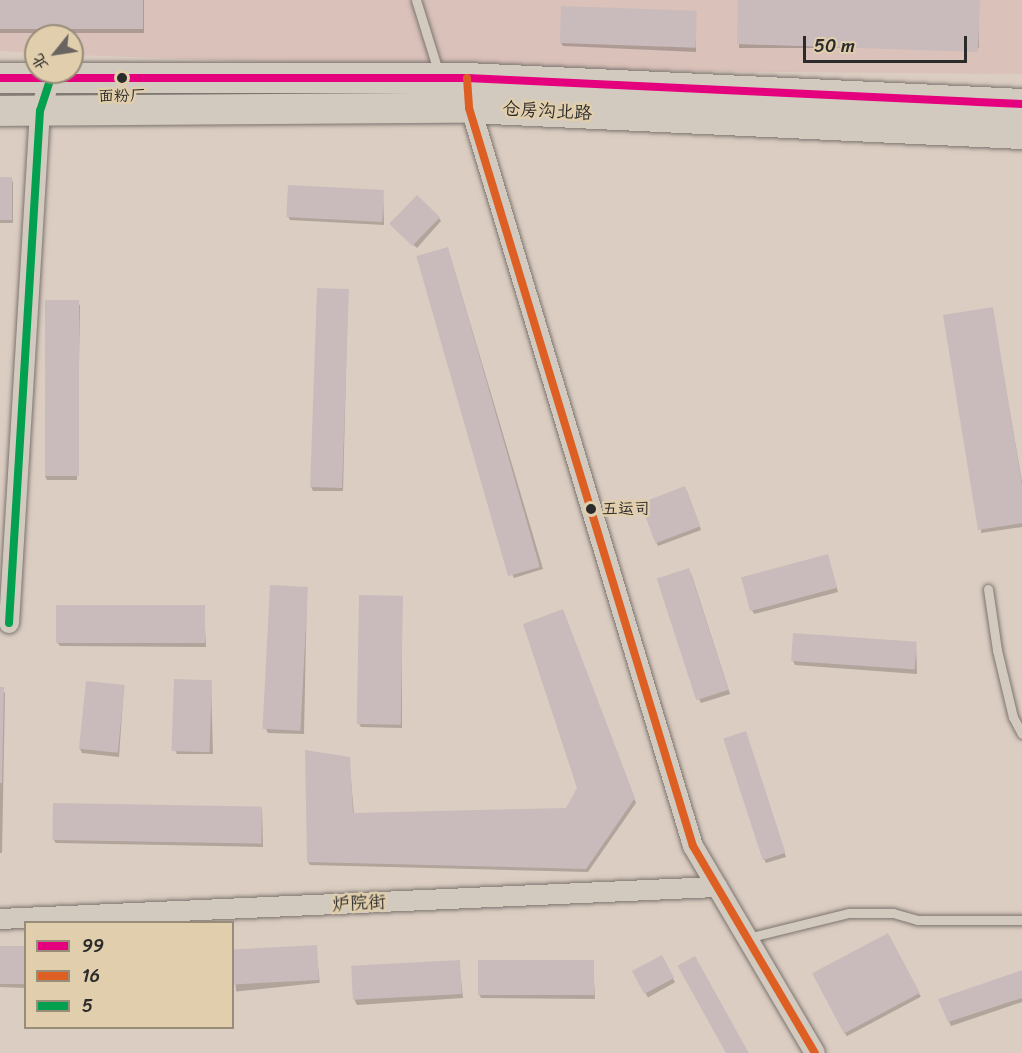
<!DOCTYPE html>
<html>
<head>
<meta charset="utf-8">
<style>
	body { margin:0 }
	#map { position:relative; width:1022px; height:1053px; overflow:hidden; background:#dccdc2; font-family:Sriracha,"LXGW WenKai TC",sans-serif }
	div>[style] { position:absolute }
	.built>* { inset:0; background:#dac1ba }
	.shadow>* { inset:0; background:#0003; transform-origin:0 0 }
	.building>* { inset:0; background:#c9bbbb; transform-origin:0 0 }
	.roads { filter:drop-shadow(0 0 2px #7b746f) drop-shadow(0 0 2px #7b746f) }
	.lane>* { height:9px; margin:-4.5px; padding:0 4.5px; transform-origin:4.5px; border-radius:4.5px; background:#d2cabe }
	.street>* { height:20px; margin:-10px; padding:0 10px; transform-origin:10px; border-radius:10px; background:#d2cabe }
	.primary>* { height:30px; margin:-15px; padding:0 15px; transform-origin:15px; border-radius:15px; background:#d2cabe }
	.bus-1>* { height:8px; margin:-4px; padding:0 4px; transform-origin:4px; border-radius:4px; background:#e5007d }
	.bus-2>* { height:8px; margin:-4px; padding:0 4px; transform-origin:4px; border-radius:4px; background:#de5f23 }
	.bus-3>* { height:8px; margin:-4px; padding:0 4px; transform-origin:4px; border-radius:4px; background:#02a04f }
	.dots>* { width:16px; height:16px; translate:-50% -50%; box-sizing:border-box; border:3px solid #e1ceac; border-radius:50% }
	span { translate:-50% -50%; white-space:nowrap; text-align:center; line-height:1.15; -webkit-text-stroke:5px #e1ceac; paint-order:stroke }
	.bus-label { font-size:16px; color:#2b2b2b }
	.left { translate:0 -50%; text-align:left }
	.street-label { font-size:18px; color:#2b2b2b }
	.legend { position:absolute; left:24px; top:921px; width:210px; height:108px; box-sizing:border-box; background:#e1ceac; border:2px solid #988d78; margin:0; padding:8px 10px; list-style:none; font-size:18px; color:#2b2b2b }
	.legend li { display:flex; align-items:center; gap:12px; height:30px }
	.legend b { width:30px; border:2px solid #988d78 }
	.north { position:absolute; left:24px; top:24px; width:60px; height:60px; box-sizing:border-box; background:#e1ceac; border:2px solid #988d78; border-radius:50%; rotate:240deg; font-size:16px; font-weight:700; line-height:24px; text-align:center; color:#2b2b2b }
	.north::after { content:''; display:block; margin:auto; width:21px; height:27px; background:#696460; clip-path:polygon(50% 0,100% 100%,50% 72%,0 100%) }
	.scale { position:absolute; left:803px; top:36px; width:164px; height:27px; box-sizing:border-box; border:3px solid #2b2b2b; border-top:0; padding-left:8px; font-size:18px; line-height:21px; white-space:nowrap; color:#2b2b2b; -webkit-text-stroke:4px #e1ceac; paint-order:stroke }
</style>
</head>
<body>
<div id="map">
	<div class="built">
		<i style="clip-path:polygon(0 0,1022px 0,1022px 74px,444px 69px,109px 56px,72px 55px,72px 36px,36px 36px,36px 53px,0 51px)"></i>
	</div>
	<div class="shadow">
		<i style="left:0;top:0;width:144px;height:33px"></i>
		<i style="left:739px;top:0;width:240px;height:48px"></i>
		<i style="clip-path:polygon(696px 13px,696px 52px,563px 46px,561px 43px)"></i>
		<i style="clip-path:polygon(0 179px,11px 179px,13px 182px,13px 223px,0 223px)"></i>
		<i style="clip-path:polygon(383px 192px,384px 225px,290px 220px,288px 216px)"></i>
		<i style="clip-path:polygon(439px 218px,441px 221px,417px 248px,394px 228px)"></i>
		<i style="clip-path:polygon(449px 252px,543px 569px,514px 578px,512px 574px)"></i>
		<i style="clip-path:polygon(348px 291px,343px 491px,313px 491px,311px 487px)"></i>
		<i style="clip-path:polygon(47px 301px,78px 302px,80px 306px,77px 480px,47px 480px,45px 476px)"></i>
		<i style="clip-path:polygon(992px 308px,1022px 482px,1022px 527px,981px 533px)"></i>
		<i style="clip-path:polygon(687px 491px,701px 530px,658px 546px,656px 542px)"></i>
		<i style="clip-path:polygon(829px 560px,838px 592px,754px 614px,752px 610px)"></i>
		<i style="clip-path:polygon(691px 573px,730px 694px,701px 703px,699px 699px)"></i>
		<i style="clip-path:polygon(307px 588px,304px 734px,268px 733px,266px 729px)"></i>
		<i style="clip-path:polygon(402px 598px,402px 728px,361px 727px,359px 724px)"></i>
		<i style="clip-path:polygon(204px 608px,206px 647px,60px 646px,57px 642px)"></i>
		<i style="clip-path:polygon(564px 614px,636px 803px,588px 872px,310px 865px,308px 862px,349px 758px,354px 814px,567px 809px,579px 789px)"></i>
		<i style="clip-path:polygon(916px 644px,917px 674px,795px 665px,793px 661px)"></i>
		<i style="clip-path:polygon(211px 681px,213px 754px,177px 754px,175px 750px)"></i>
		<i style="clip-path:polygon(124px 686px,119px 757px,82px 753px,80px 749px)"></i>
		<i style="clip-path:polygon(0 689px,5px 693px,2px 853px,0 853px)"></i>
		<i style="clip-path:polygon(747px 736px,786px 857px,766px 863px,764px 859px)"></i>
		<i style="clip-path:polygon(262px 809px,263px 847px,56px 843px,53px 839px)"></i>
		<i style="left:888px;top:935px;width:70px;height:84px;rotate:62deg"></i>
		<i style="left:0;top:947px;width:26px;height:40px;rotate:2deg"></i>
		<i style="left:316px;top:947px;width:36px;height:84px;rotate:84deg"></i>
		<i style="left:661px;top:957px;width:29px;height:31px;rotate:61deg"></i>
		<i style="clip-path:polygon(459px 962px,463px 998px,357px 1005px,355px 1001px,353px 969px)"></i>
		<i style="clip-path:polygon(593px 962px,595px 999px,481px 998px,479px 994px)"></i>
		<i style="clip-path:polygon(1022px 972px,1022px 1002px,951px 1026px,940px 1000px)"></i>
	</div>
	<div class="building">
		<i style="left:0;top:0;width:143px;height:29px"></i>
		<i style="clip-path:polygon(738px 0,980px 0,978px 52px,737px 44px)"></i>
		<i style="left:561px;top:6px;width:136px;height:37px;rotate:2deg"></i>
		<i style="left:0;top:177px;width:12px;height:43px"></i>
		<i style="left:288px;top:185px;width:96px;height:32px;rotate:3deg"></i>
		<i style="left:417px;top:195px;width:32px;height:40px;rotate:44deg"></i>
		<i style="left:448px;top:247px;width:333px;height:33px;rotate:74deg"></i>
		<i style="left:317px;top:288px;width:32px;height:199px;rotate:2deg"></i>
		<i style="left:45px;top:300px;width:34px;height:176px"></i>
		<i style="clip-path:polygon(993px 307px,1022px 485px,1022px 523px,978px 530px,943px 315px)"></i>
		<i style="left:685px;top:486px;width:43px;height:48px;rotate:69deg"></i>
		<i style="left:828px;top:554px;width:35px;height:90px;rotate:75deg"></i>
		<i style="left:689px;top:568px;width:128px;height:34px;rotate:72deg"></i>
		<i style="left:270px;top:585px;width:38px;height:144px;rotate:3deg"></i>
		<i style="left:359px;top:595px;width:44px;height:129px;rotate:1deg"></i>
		<i style="left:56px;top:605px;width:149px;height:38px"></i>
		<i style="clip-path:polygon(563px 609px,635px 798px,586px 869px,307px 862px,305px 750px,350px 757px,353px 813px,566px 808px,577px 788px,523px 624px)"></i>
		<i style="left:793px;top:633px;width:124px;height:28px;rotate:4deg"></i>
		<i style="left:174px;top:679px;width:38px;height:72px;rotate:2deg"></i>
		<i style="left:86px;top:681px;width:39px;height:68px;rotate:6deg"></i>
		<i style="clip-path:polygon(0 687px,4px 687px,2px 783px,0 783px)"></i>
		<i style="left:746px;top:731px;width:128px;height:24px;rotate:72deg"></i>
		<i style="left:53px;top:803px;width:209px;height:37px;rotate:1deg"></i>
		<i style="left:888px;top:933px;width:68px;height:86px;rotate:62deg"></i>
		<i style="left:317px;top:945px;width:35px;height:85px;rotate:87deg"></i>
		<i style="left:0;top:946px;width:26px;height:38px"></i>
		<i style="left:662px;top:955px;width:26px;height:34px;rotate:62deg"></i>
		<i style="left:695px;top:956px;width:111px;height:20px;rotate:61deg"></i>
		<i style="left:460px;top:960px;width:34px;height:109px;rotate:87deg"></i>
		<i style="left:478px;top:960px;width:116px;height:35px"></i>
		<i style="clip-path:polygon(1022px 970px,1022px 998px,948px 1022px,938px 999px)"></i>
	</div>
	<div class="roads">
		<div class="lane">
			<i style="left:416px;top:0;width:77px;rotate:72.7deg"></i>
			<i style="left:988px;top:589px;width:62px;rotate:81.6deg"></i>
			<i style="left:997px;top:650px;width:69px;rotate:76.6deg"></i>
			<i style="left:1013px;top:717px;width:19px;rotate:62deg"></i>
			<i style="left:747px;top:938px;width:105px;rotate:-13.8deg"></i>
			<i style="left:849px;top:913px;width:44px"></i>
			<i style="left:893px;top:913px;width:26px;rotate:16deg"></i>
			<i style="left:918px;top:920px;width:104px"></i>
		</div>
		<div class="street">
			<i style="left:468px;top:99px;width:780px;rotate:73.24deg"></i>
			<i style="left:693px;top:846px;width:240px;rotate:59.5deg"></i>
			<i style="left:9px;top:623px;width:513px;rotate:-86.54deg"></i>
			<i style="left:40px;top:111px;width:35px;rotate:-72deg"></i>
			<i style="left:0;top:919px;width:718px;rotate:-2.56deg"></i>
		</div>
		<div class="primary">
			<i style="left:0;top:78px;width:467px"></i>
			<i style="left:467px;top:78px;width:556px;rotate:2.68deg"></i>
			<i style="left:0;top:111px;width:469px;rotate:-0.4deg"></i>
			<i style="left:469px;top:108px;width:554px;rotate:2.69deg"></i>
		</div>
	</div>
	<div class="bus-1">
		<i style="left:0;top:78px;width:467px"></i>
		<i style="left:467px;top:78px;width:556px;rotate:2.68deg"></i>
	</div>
	<div class="bus-2">
		<i style="left:467px;top:78px;width:30px;rotate:86deg"></i>
		<i style="left:469px;top:108px;width:771px;rotate:73.12deg"></i>
		<i style="left:693px;top:846px;width:240px;rotate:59.5deg"></i>
	</div>
	<div class="bus-3">
		<i style="left:9px;top:623px;width:513px;rotate:-86.54deg"></i>
		<i style="left:40px;top:111px;width:35px;rotate:-72deg"></i>
	</div>
	<div class="dots">
		<i style="left:122px;top:78px;background:#2b2b2b"></i>
		<i style="left:591px;top:509px;background:#2b2b2b"></i>
	</div>
	<div class="bus-label">
		<span style="left:122px;top:96px">面粉厂</span>
		<span class="left" style="left:602px;top:509px">五运司</span>
	</div>
	<div class="street-label">
		<span style="left:547px;top:111px;rotate:3deg">仓房沟北路</span>
		<span style="left:359px;top:903px;rotate:-3deg">炉院街</span>
	</div>
	<ul class="legend">
	<li><b style="height:8px;background:#e5007d"></b>99</li>
	<li><b style="height:8px;background:#de5f23"></b>16</li>
	<li><b style="height:8px;background:#02a04f"></b>5</li>
	</ul>
	<div class="north">北</div>
	<div class="scale">50 m</div>
</div>
</body>
</html>
